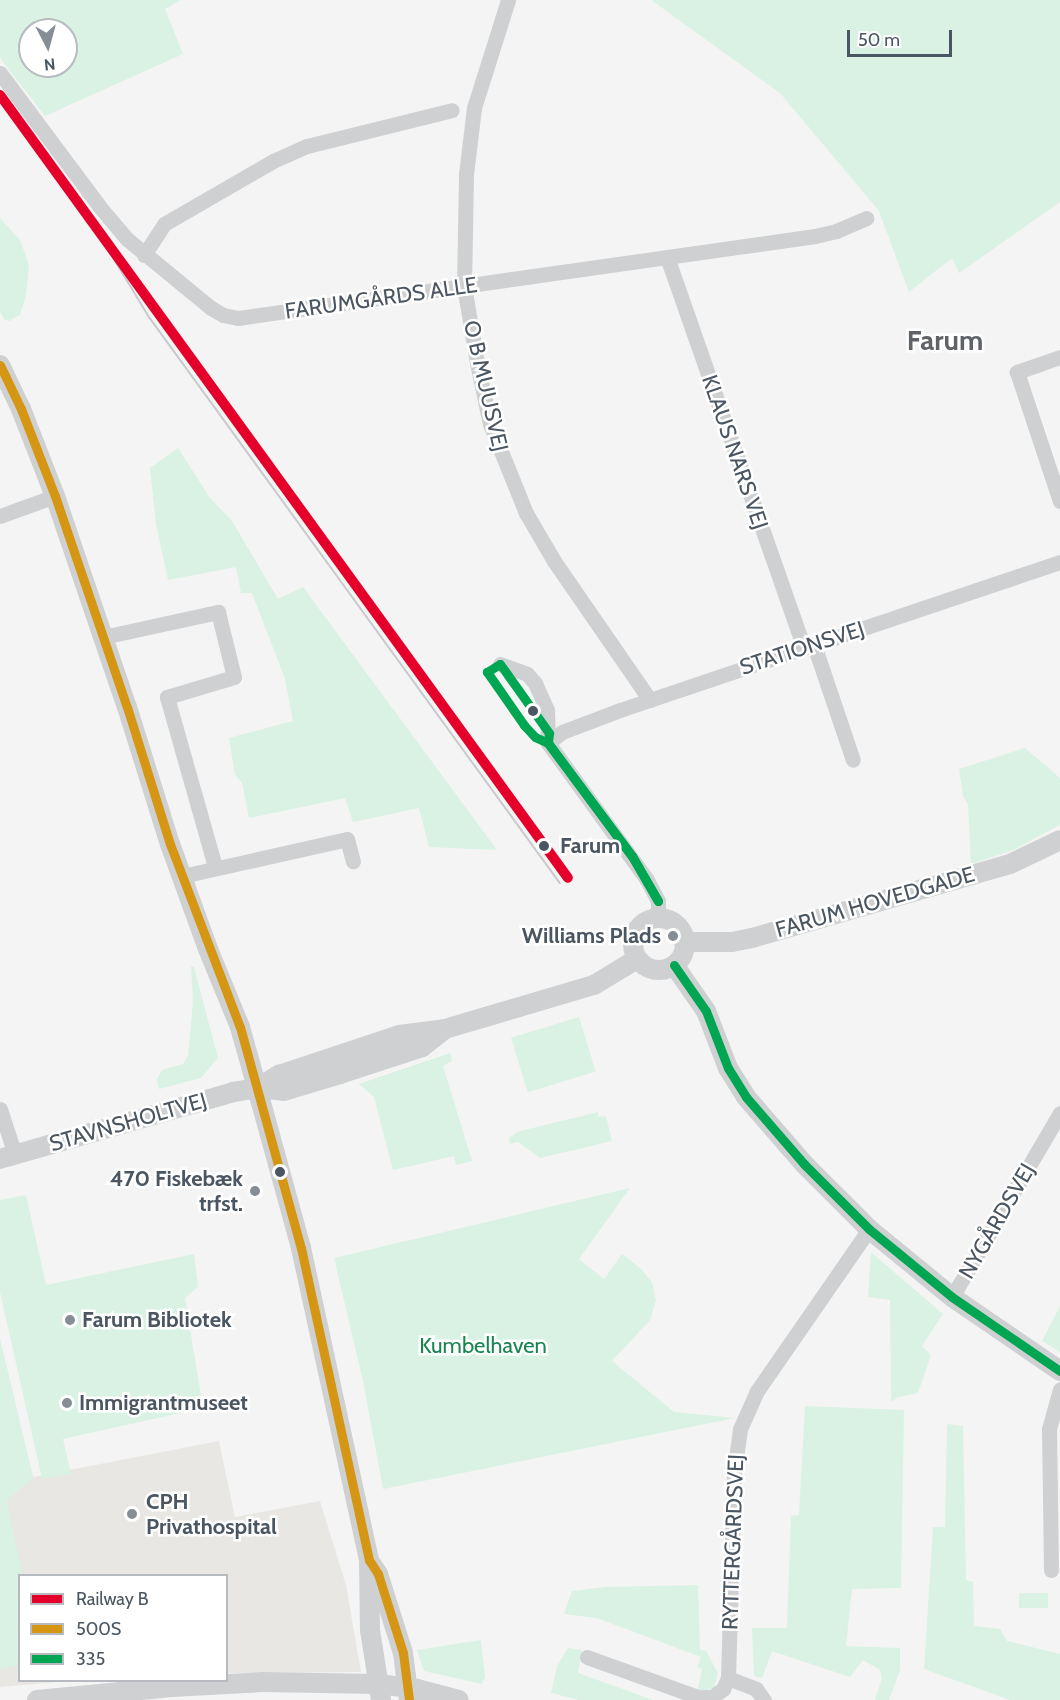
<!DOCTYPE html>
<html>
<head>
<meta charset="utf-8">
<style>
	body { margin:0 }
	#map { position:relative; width:1060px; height:1700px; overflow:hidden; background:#f4f4f4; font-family:Cabin,sans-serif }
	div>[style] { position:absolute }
	.commercial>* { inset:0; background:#e8e7e3 }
	.green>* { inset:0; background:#d9f2e3; transform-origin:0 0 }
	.minor>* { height:15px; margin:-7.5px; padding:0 7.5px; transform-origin:7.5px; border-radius:7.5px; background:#ced0d2 }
	.tertiary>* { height:20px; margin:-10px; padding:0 10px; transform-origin:10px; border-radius:10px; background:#ced0d2 }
	.tertiary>.ring { margin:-10px; padding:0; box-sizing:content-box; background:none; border:20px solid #ced0d2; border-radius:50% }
	.tram>* { height:1.5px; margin:-0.75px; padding:0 0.75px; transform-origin:0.75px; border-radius:0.75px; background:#c9cacc }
	.bus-1>* { height:9px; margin:-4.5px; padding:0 4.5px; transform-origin:4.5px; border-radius:4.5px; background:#d49613 }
	.bus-2>* { height:9px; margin:-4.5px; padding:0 4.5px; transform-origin:4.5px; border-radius:4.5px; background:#00a651 }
	.rail-1>* { height:10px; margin:-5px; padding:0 5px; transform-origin:5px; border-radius:5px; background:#e4002b }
	.dots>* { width:16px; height:16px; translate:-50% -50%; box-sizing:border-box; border:3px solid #fff; border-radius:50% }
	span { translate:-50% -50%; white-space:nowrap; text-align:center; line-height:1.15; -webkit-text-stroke:5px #fff; paint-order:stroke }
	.street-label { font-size:22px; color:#4a5661 }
	.stop-label { font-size:22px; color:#4a5661; font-weight:700 }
	.left { translate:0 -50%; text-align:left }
	.poi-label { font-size:22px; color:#4a5661; font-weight:700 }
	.right { translate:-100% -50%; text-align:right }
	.park-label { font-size:22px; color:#17864f }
	.district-label { font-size:28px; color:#5f6368; font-weight:700 }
	.legend { position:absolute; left:18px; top:1574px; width:210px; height:108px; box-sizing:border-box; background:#fff; border:2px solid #b7bbc0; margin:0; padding:8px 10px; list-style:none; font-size:18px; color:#4a5661 }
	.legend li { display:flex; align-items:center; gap:12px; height:30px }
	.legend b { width:30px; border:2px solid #b7bbc0 }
	.north { position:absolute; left:18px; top:18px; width:60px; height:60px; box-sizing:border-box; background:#fff; border:2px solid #b7bbc0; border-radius:50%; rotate:174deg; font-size:16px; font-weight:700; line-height:24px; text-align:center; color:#4a5661 }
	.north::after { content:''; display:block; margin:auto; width:21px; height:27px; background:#868d94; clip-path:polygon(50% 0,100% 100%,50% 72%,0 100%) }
	.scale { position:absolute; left:847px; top:30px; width:105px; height:27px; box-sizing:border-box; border:3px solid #4a5661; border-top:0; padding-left:8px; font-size:18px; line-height:21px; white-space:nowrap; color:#4a5661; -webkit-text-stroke:4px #fff; paint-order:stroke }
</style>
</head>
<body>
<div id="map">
	<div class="commercial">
		<i style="clip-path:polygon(0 1339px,33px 1477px,219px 1441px,235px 1517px,320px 1501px,346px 1585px,361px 1672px,227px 1673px,226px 1576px,20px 1576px,20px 1680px,68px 1681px,0 1687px)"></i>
	</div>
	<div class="green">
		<i style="clip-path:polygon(evenodd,0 0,181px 0,165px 9px,183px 54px,45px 116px,0 58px,0 0,30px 30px,66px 30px,66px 66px,30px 66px,30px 30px)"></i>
		<i style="clip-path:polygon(651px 0,1060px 0,1060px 202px,959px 273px,952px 258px,909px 292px,879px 211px,780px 93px)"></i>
		<i style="clip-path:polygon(0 218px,20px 240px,29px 265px,26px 295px,20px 315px,9px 321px,4px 319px,0 311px)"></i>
		<i style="clip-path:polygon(178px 448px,210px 498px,232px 521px,278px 599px,303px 587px,497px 850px,429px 847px,419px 808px,353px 822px,345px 798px,249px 818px,242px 783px,235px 775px,229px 738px,293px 721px,285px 679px,252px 593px,241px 593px,236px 567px,168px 580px,156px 524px,150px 468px)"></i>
		<i style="clip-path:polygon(1025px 748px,1060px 778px,1060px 825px,1013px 850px,971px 864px,968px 804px,963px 796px,959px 769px)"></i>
		<i style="clip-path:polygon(191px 966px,194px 967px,218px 1058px,201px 1078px,159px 1089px,157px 1079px,162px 1070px,183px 1064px,188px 1056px,193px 1002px)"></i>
		<i style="left:579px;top:1017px;width:57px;height:71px;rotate:73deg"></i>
		<i style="clip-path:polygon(450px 1053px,452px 1061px,443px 1066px,472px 1161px,456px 1165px,454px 1156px,393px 1170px,374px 1097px,359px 1084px)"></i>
		<i style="clip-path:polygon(598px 1112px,598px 1117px,606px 1116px,612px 1141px,540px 1158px,518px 1142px,510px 1144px,509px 1138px,517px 1132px)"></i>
		<i style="clip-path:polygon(630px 1188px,579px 1259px,604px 1279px,622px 1254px,640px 1268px,652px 1282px,656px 1300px,650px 1320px,612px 1361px,674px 1412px,735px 1418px,383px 1489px,363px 1381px,334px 1258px)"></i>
		<i style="clip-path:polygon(26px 1195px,46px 1285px,194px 1254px,198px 1287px,185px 1298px,203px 1408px,63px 1439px,71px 1474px,42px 1479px,0 1292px,0 1200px)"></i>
		<i style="clip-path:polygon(871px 1252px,943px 1314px,922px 1346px,931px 1355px,918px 1393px,898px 1397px,891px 1402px,890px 1300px,868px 1297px)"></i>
		<i style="clip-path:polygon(1060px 1306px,1060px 1352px,1042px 1341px)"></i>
		<i style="clip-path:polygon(0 1339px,33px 1478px,6px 1501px,23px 1575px,20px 1576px,20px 1665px,0 1669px)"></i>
		<i style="clip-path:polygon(805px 1406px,904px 1410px,901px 1588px,852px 1589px,846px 1646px,900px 1648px,900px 1670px,889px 1700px,875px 1700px,882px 1678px,880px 1670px,863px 1660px,850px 1677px,772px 1651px,762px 1678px,754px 1676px,752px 1628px,787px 1628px,791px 1516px,799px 1515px)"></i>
		<i style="clip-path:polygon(947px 1424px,963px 1426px,966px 1580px,973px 1582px,974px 1626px,1000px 1629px,1007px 1641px,1060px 1654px,1060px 1700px,1010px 1700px,924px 1669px,933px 1527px,945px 1527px)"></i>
		<i style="clip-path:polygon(698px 1585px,700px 1650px,706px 1651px,718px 1673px,714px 1688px,697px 1692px,702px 1669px,697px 1667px,701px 1657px,597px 1618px,564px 1614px,572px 1591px,606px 1587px)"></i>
		<i style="left:1019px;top:1593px;width:29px;height:15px"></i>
		<i style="clip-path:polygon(481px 1640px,485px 1677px,482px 1684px,424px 1671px,417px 1650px)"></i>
		<i style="clip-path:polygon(568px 1648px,582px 1650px,578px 1673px,653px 1700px,579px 1700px,551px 1693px,557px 1666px)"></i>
	</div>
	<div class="minor">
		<i style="left:508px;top:0;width:113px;rotate:107.5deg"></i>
		<i style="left:474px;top:108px;width:66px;rotate:96.9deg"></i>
		<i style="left:466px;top:174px;width:112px;rotate:91deg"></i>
		<i style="left:464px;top:286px;width:78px;rotate:80.4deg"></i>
		<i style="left:477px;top:363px;width:62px;rotate:78deg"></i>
		<i style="left:490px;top:424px;width:96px;rotate:68deg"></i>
		<i style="left:526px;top:513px;width:56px;rotate:59.7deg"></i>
		<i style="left:554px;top:561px;width:169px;rotate:55.4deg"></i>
		<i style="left:0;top:73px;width:166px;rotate:53.3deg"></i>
		<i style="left:99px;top:206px;width:43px;rotate:49.7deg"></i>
		<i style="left:127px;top:239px;width:109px;rotate:39.4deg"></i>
		<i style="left:211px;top:308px;width:14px;rotate:30deg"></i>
		<i style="left:223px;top:315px;width:15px;rotate:11deg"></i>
		<i style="left:238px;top:318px;width:583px;rotate:-8.09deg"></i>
		<i style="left:815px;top:236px;width:22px;rotate:-13deg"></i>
		<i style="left:836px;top:231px;width:33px;rotate:-23deg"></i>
		<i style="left:144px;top:255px;width:37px;rotate:-57deg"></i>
		<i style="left:164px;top:224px;width:126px;rotate:-30deg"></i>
		<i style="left:273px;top:161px;width:37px;rotate:-24deg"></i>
		<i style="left:307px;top:146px;width:149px;rotate:-13.9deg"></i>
		<i style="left:667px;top:257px;width:414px;rotate:70.7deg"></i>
		<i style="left:1060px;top:357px;width:46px;rotate:160.8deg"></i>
		<i style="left:1017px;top:372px;width:136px;rotate:71.6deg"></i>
		<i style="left:0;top:516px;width:59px;rotate:-20deg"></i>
		<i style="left:103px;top:637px;width:118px;rotate:-12.3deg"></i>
		<i style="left:218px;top:612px;width:67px;rotate:76.2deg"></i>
		<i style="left:234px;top:677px;width:70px;rotate:163.4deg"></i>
		<i style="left:167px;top:697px;width:177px;rotate:74.2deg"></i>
		<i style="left:814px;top:645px;width:121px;rotate:71.3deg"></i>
		<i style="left:500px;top:664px;width:29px;rotate:20deg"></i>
		<i style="left:527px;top:674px;width:12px;rotate:48deg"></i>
		<i style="left:535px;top:683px;width:30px;rotate:66deg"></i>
		<i style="left:547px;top:710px;width:33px;rotate:88deg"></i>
		<i style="left:548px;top:743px;width:169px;rotate:54.1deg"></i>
		<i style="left:647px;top:880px;width:24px;rotate:62deg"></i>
		<i style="left:658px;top:901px;width:18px;rotate:90deg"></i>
		<i style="left:548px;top:743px;width:18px;rotate:-38deg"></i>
		<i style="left:562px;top:732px;width:62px;rotate:-20.8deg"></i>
		<i style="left:620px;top:710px;width:464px;rotate:-18.6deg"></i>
		<i style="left:182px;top:876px;width:169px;rotate:-12.6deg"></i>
		<i style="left:347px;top:839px;width:23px;rotate:75deg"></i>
		<i style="left:0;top:1109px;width:48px;rotate:71.9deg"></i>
		<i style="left:952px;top:1297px;width:213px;rotate:-59.6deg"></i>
		<i style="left:1051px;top:1570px;width:141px;rotate:-90.8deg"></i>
		<i style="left:1049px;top:1429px;width:41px;rotate:-74.6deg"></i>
		<i style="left:587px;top:1657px;width:118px;rotate:19.8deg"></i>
		<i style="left:698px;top:1697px;width:14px"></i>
		<i style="left:712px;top:1697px;width:14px;rotate:-36deg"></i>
		<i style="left:723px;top:1689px;width:12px;rotate:-66deg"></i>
		<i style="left:728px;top:1678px;width:205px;rotate:-88.3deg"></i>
		<i style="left:734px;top:1473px;width:44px;rotate:-82.2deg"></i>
		<i style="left:740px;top:1429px;width:42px;rotate:-65.9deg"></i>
		<i style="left:757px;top:1391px;width:197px;rotate:-55.3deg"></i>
		<i style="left:728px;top:1678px;width:30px;rotate:21deg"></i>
		<i style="left:756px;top:1689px;width:14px;rotate:54deg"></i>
	</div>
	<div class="tertiary">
		<i style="left:0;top:365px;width:49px;rotate:64.5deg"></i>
		<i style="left:21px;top:409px;width:93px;rotate:68.7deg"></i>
		<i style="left:55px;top:496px;width:223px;rotate:71.2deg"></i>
		<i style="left:127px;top:707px;width:144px;rotate:72.6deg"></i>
		<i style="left:170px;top:844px;width:112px;rotate:70.1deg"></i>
		<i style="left:208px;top:949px;width:84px;rotate:67.7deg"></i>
		<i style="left:240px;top:1027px;width:63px;rotate:74.4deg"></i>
		<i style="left:257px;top:1088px;width:166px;rotate:74.6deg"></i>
		<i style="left:301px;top:1248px;width:319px;rotate:77.7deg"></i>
		<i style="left:369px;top:1560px;width:70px;rotate:89.2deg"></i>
		<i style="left:370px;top:1630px;width:71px;rotate:81.1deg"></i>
		<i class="ring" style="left:633px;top:918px;width:32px;height:32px"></i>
		<i style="left:684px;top:942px;width:48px"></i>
		<i style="left:732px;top:942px;width:20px;rotate:-11deg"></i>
		<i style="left:752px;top:938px;width:268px;rotate:-16deg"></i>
		<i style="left:1010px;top:864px;width:55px;rotate:-25.6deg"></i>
		<i style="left:674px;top:965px;width:56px;rotate:55.2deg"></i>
		<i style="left:706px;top:1011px;width:61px;rotate:68.9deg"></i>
		<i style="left:728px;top:1068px;width:34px;rotate:58deg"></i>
		<i style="left:746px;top:1097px;width:89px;rotate:49.1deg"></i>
		<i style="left:804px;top:1164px;width:92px;rotate:45deg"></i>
		<i style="left:869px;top:1229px;width:107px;rotate:39.3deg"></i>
		<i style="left:952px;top:1297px;width:131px;rotate:34.4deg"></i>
		<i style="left:257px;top:1088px;width:26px;rotate:-31deg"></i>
		<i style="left:279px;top:1075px;width:126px;rotate:-18.4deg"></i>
		<i style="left:399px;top:1035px;width:46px;rotate:-7.4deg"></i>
		<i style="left:445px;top:1029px;width:155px;rotate:-16.5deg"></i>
		<i style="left:594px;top:985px;width:50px;rotate:-31.2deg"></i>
		<i style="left:0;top:1159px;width:242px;rotate:-16deg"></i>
		<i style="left:233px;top:1092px;width:24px;rotate:-9deg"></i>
		<i style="left:257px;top:1088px;width:27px;rotate:6deg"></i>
		<i style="left:284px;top:1091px;width:59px;rotate:-16.9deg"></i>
		<i style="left:340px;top:1074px;width:86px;rotate:-18.2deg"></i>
		<i style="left:422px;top:1047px;width:29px;rotate:-38deg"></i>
		<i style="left:372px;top:1565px;width:11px;rotate:56deg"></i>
		<i style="left:378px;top:1574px;width:83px;rotate:72.4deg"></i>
		<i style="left:403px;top:1653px;width:47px;rotate:82.7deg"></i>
		<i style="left:37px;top:1700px;width:136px;rotate:-5.5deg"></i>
		<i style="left:172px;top:1687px;width:91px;rotate:-3.1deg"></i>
		<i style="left:263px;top:1682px;width:115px;rotate:1deg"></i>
		<i style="left:378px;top:1684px;width:39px;rotate:7deg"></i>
		<i style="left:417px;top:1689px;width:43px;rotate:14.7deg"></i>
	</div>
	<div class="tram">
		<i style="left:93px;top:224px;width:110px;rotate:58.8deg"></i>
		<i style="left:150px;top:318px;width:698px;rotate:54.03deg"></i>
	</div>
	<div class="bus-1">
		<i style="left:0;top:365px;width:49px;rotate:64.5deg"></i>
		<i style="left:21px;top:409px;width:93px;rotate:68.7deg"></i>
		<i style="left:55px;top:496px;width:223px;rotate:71.2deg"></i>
		<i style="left:127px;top:707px;width:144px;rotate:72.6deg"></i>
		<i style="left:170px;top:844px;width:196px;rotate:69.1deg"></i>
		<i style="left:240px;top:1027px;width:229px;rotate:74.6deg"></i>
		<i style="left:301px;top:1248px;width:319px;rotate:77.7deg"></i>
		<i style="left:369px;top:1560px;width:17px;rotate:57deg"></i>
		<i style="left:378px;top:1574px;width:83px;rotate:72.4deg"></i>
		<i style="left:403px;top:1653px;width:47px;rotate:82.7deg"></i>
	</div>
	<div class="bus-2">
		<i style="left:500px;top:664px;width:85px;rotate:54.6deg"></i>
		<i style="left:549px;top:733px;width:10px;rotate:96deg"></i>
		<i style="left:548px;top:743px;width:14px;rotate:-155deg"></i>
		<i style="left:535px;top:737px;width:16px;rotate:-133deg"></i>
		<i style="left:524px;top:725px;width:65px;rotate:-124.9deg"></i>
		<i style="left:487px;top:672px;width:15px;rotate:-32deg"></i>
		<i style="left:548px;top:743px;width:141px;rotate:53.4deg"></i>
		<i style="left:548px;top:743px;width:141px;rotate:53.4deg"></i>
		<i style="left:632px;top:856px;width:52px;rotate:60deg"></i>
		<i style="left:632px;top:856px;width:52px;rotate:60deg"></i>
		<i style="left:674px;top:965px;width:56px;rotate:55.2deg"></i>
		<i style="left:706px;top:1011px;width:61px;rotate:68.9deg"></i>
		<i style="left:728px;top:1068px;width:34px;rotate:58deg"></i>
		<i style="left:746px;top:1097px;width:89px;rotate:49.1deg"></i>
		<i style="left:804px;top:1164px;width:92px;rotate:45deg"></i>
		<i style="left:869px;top:1229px;width:107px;rotate:39.3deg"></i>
		<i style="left:952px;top:1297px;width:131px;rotate:34.4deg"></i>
	</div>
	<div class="rail-1">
		<i style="left:0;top:95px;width:967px;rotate:54.04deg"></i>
	</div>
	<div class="dots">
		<i style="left:533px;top:711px;background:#4a5661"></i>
		<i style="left:544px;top:846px;background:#4a5661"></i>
		<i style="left:673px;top:936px;background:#868d94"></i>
		<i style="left:280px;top:1172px;background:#4a5661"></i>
		<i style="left:255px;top:1191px;background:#868d94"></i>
		<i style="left:70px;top:1320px;background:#868d94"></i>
		<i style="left:67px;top:1403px;background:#868d94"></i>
		<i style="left:132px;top:1514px;background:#868d94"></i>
	</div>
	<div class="street-label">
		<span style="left:381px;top:298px;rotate:-8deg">FARUMGÅRDS ALLE</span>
		<span style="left:486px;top:386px;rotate:77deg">O B MUUSVEJ</span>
		<span style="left:735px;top:452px;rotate:71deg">KLAUS NARS VEJ</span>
		<span style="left:802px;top:648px;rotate:-18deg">STATIONSVEJ</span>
		<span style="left:875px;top:902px;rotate:-16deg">FARUM HOVEDGADE</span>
		<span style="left:128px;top:1122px;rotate:-16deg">STAVNSHOLTVEJ</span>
		<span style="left:997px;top:1221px;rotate:-60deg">NYGÅRDSVEJ</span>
		<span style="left:733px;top:1542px;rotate:-88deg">RYTTERGÅRDSVEJ</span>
	</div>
	<div class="stop-label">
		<span class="left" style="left:560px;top:846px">Farum</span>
	</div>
	<div class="poi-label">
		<span class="right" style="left:661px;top:936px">Williams Plads</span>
		<span class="right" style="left:243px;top:1191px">470 Fiskebæk<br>trfst.</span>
		<span class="left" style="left:82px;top:1320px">Farum Bibliotek</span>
		<span class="left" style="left:79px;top:1403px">Immigrantmuseet</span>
		<span class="left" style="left:146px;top:1514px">CPH<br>Privathospital</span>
	</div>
	<div class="park-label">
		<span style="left:483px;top:1346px">Kumbelhaven</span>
	</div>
	<div class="district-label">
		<span style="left:945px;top:340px">Farum</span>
	</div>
	<ul class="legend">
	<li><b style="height:8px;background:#e4002b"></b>Railway B</li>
	<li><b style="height:8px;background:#d49613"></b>500S</li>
	<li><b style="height:8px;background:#00a651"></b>335</li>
	</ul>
	<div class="north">N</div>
	<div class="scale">50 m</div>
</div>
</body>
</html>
